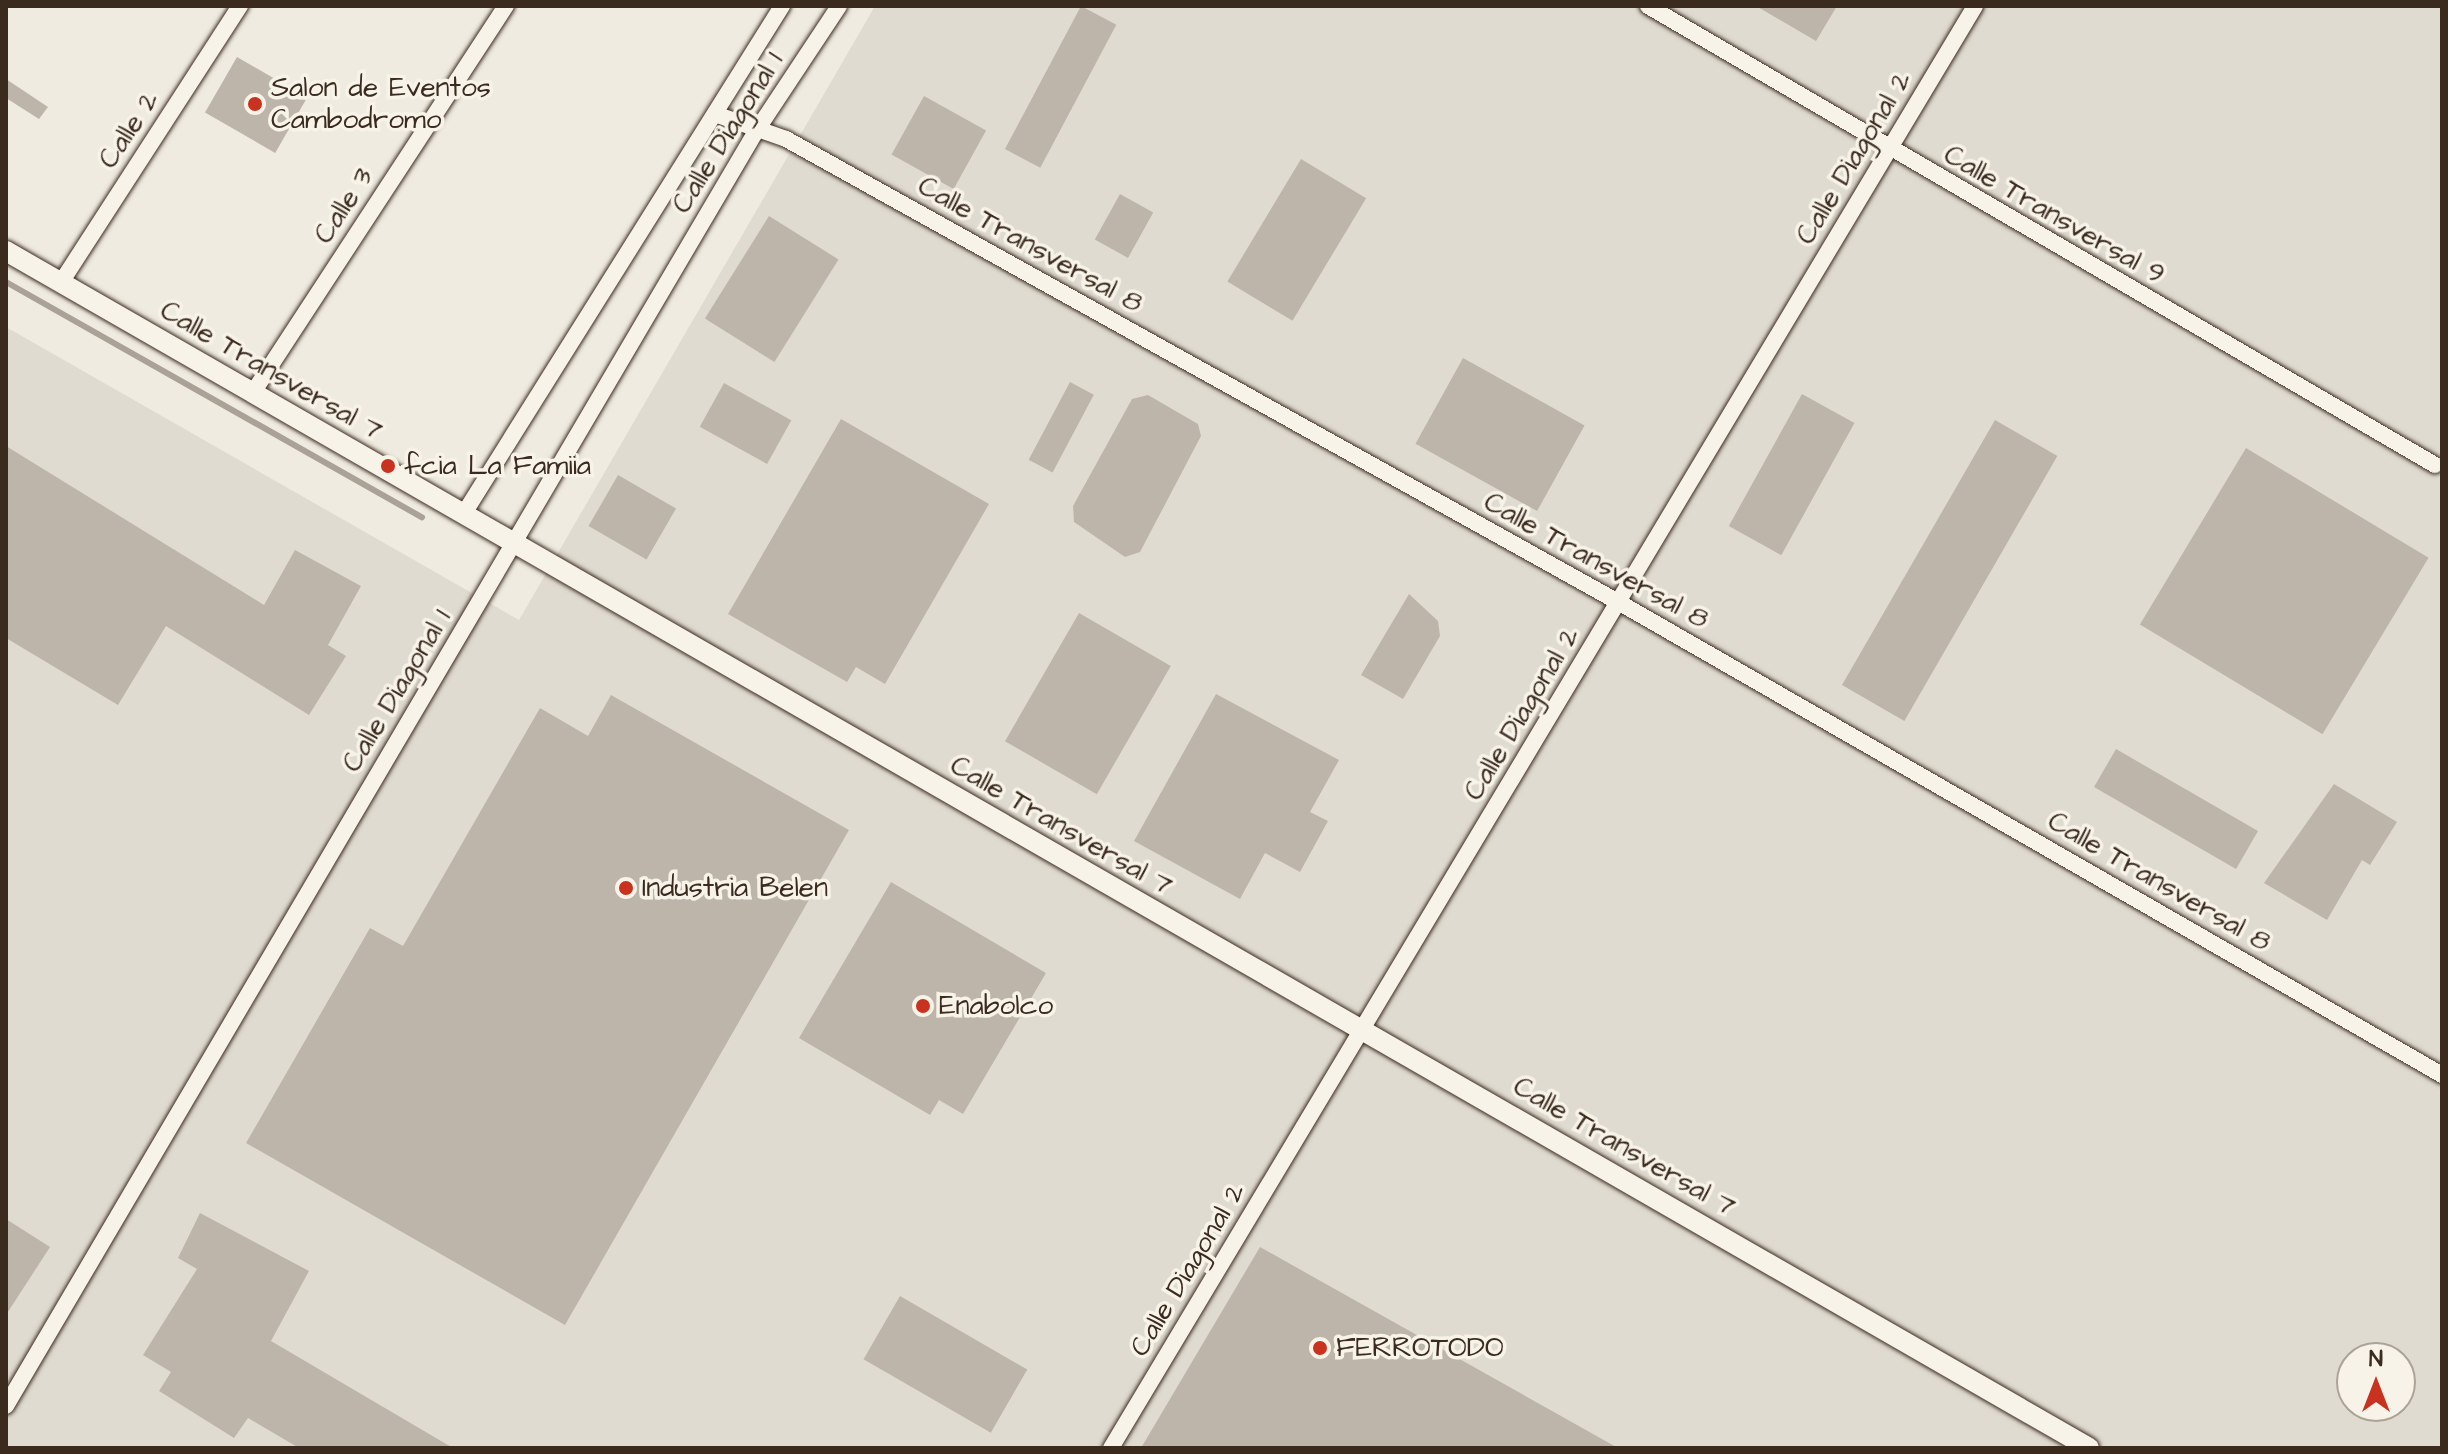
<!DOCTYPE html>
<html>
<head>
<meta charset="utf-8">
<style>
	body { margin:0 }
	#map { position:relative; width:2448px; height:1454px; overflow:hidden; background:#efebe0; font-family:"Architects Daughter",sans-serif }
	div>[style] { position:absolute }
	.built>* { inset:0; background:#e0dbd0 }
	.stream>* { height:6px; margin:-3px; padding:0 3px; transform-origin:3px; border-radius:3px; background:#aaa296 }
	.building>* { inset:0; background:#bdb5aa; transform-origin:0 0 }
	.roads { filter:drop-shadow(0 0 2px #3b2a1e) drop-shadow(0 0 2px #3b2a1e) }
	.minor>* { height:16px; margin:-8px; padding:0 8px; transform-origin:8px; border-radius:8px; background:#f7f3e8 }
	.tertiary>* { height:20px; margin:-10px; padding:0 10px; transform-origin:10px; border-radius:10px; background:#f7f3e8 }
	.dots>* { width:22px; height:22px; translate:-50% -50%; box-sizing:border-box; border:4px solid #f7f3e8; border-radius:50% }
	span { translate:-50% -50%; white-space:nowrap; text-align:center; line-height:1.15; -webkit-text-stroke:7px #f7f3e8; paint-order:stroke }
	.poi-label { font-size:28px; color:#3b2a1e }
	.left { translate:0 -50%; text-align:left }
	.street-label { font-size:28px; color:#3b2a1e }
	.frame { position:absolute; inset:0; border:8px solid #3b2a1e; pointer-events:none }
	.north { position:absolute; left:2336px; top:1342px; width:80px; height:80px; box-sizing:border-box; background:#f7f3e8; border:2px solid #aca397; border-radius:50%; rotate:0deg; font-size:22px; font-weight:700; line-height:32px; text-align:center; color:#3b2a1e }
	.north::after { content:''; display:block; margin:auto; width:28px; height:36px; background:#c8321e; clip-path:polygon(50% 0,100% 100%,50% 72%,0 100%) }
</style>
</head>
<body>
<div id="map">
	<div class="built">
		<i style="clip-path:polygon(evenodd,875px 6px,2442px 6px,2442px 1448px,6px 1448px,6px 327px,519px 620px,875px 6px,2352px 1358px,2400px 1358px,2400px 1406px,2352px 1406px,2352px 1358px)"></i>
	</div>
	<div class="stream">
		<i style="left:6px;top:282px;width:478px;rotate:29.5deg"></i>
	</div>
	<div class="building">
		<i style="left:1081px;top:6px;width:40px;height:162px;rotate:28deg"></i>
		<i style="clip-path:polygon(1756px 6px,1837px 6px,1816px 41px)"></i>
		<i style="left:237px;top:57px;width:81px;height:64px;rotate:30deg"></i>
		<i style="clip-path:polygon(6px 79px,48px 107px,39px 119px,6px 98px)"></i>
		<i style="left:924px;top:96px;width:71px;height:67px;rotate:29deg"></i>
		<i style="left:1301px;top:159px;width:76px;height:143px;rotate:31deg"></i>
		<i style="left:1120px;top:194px;width:38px;height:52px;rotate:29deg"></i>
		<i style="left:769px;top:216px;width:82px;height:121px;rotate:32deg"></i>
		<i style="left:1463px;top:358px;width:139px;height:98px;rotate:29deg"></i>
		<i style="left:1070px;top:382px;width:27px;height:88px;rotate:28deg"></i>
		<i style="left:724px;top:383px;width:77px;height:50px;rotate:29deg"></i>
		<i style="left:1802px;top:394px;width:60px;height:151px;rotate:29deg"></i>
		<i style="clip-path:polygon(1148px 395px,1198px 424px,1201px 436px,1140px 552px,1125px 557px,1074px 522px,1073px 506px,1132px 399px)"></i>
		<i style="clip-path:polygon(841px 419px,989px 504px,885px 684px,856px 667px,847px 682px,728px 614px)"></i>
		<i style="left:1995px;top:420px;width:72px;height:306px;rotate:30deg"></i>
		<i style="clip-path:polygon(6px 446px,264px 605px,295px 550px,361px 586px,328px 645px,346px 656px,309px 715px,166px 626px,118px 705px,6px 638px)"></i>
		<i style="left:2246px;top:448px;width:213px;height:206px;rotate:31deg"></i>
		<i style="left:618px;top:475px;width:67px;height:59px;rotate:30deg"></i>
		<i style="clip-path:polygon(1409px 594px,1438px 621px,1440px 636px,1403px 699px,1361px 675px)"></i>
		<i style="left:1079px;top:613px;width:106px;height:148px;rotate:30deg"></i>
		<i style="clip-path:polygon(1216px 694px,1339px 760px,1310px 812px,1328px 821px,1300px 872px,1265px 853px,1240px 899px,1134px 841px)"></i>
		<i style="clip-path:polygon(611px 695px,849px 830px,565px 1325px,246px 1143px,370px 928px,403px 946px,540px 708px,588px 736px)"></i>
		<i style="left:2116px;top:749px;width:164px;height:44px;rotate:30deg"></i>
		<i style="clip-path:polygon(2334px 784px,2397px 822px,2370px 865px,2362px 860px,2327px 920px,2264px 883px)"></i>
		<i style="clip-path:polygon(891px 882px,1046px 973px,963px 1114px,939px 1100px,930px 1115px,799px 1038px)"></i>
		<i style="clip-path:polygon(200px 1213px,309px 1271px,271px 1341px,453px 1448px,299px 1448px,248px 1418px,234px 1438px,159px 1391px,171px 1372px,143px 1355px,197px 1269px,178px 1258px)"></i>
		<i style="clip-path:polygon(6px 1219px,50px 1247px,6px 1315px)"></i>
		<i style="clip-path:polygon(1260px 1247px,1618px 1448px,1141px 1448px)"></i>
		<i style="left:900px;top:1296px;width:147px;height:73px;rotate:30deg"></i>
	</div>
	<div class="roads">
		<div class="minor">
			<i style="left:1648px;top:6px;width:911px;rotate:30.25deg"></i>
			<i style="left:715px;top:114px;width:75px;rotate:19.4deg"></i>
			<i style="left:786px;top:139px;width:954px;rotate:29.09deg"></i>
			<i style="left:1620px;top:603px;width:948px;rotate:29.86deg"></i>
			<i style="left:62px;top:281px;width:328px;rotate:-57.1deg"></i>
			<i style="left:252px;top:394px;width:464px;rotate:-56.8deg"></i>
			<i style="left:463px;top:515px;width:601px;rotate:-57.92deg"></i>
			<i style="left:6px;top:1406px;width:1477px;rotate:-59.53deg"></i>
			<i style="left:755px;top:133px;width:152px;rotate:-56.5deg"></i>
			<i style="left:1111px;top:1448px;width:1681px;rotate:-59.07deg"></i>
		</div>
		<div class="tertiary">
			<i style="left:6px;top:251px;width:2402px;rotate:29.88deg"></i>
		</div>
	</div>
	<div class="dots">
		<i style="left:255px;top:104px;background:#c8321e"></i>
		<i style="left:388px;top:466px;background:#c8321e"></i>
		<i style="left:626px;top:888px;background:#c8321e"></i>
		<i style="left:923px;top:1006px;background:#c8321e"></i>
		<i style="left:1320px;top:1348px;background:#c8321e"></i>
	</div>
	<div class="poi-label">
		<span class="left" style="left:271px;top:104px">Salon de Eventos<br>Cambodromo</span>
		<span class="left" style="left:404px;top:466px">fcia La Famiia</span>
		<span class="left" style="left:642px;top:888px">Industria Belen</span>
		<span class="left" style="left:939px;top:1006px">Enabolco</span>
		<span class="left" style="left:1336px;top:1348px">FERROTODO</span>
	</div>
	<div class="street-label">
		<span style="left:129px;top:130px;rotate:-57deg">Calle 2</span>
		<span style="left:728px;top:133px;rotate:-58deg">Calle Diagonal 1</span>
		<span style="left:1854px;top:158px;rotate:-59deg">Calle Diagonal 2</span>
		<span style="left:344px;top:206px;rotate:-57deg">Calle 3</span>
		<span style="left:2054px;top:215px;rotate:30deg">Calle Transversal 9</span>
		<span style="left:1030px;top:245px;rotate:29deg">Calle Transversal 8</span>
		<span style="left:271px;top:371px;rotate:30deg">Calle Transversal 7</span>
		<span style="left:1596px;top:561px;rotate:29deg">Calle Transversal 8</span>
		<span style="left:397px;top:691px;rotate:-59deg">Calle Diagonal 1</span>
		<span style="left:1522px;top:714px;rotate:-59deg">Calle Diagonal 2</span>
		<span style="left:1061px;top:826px;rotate:30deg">Calle Transversal 7</span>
		<span style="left:2159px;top:882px;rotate:30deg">Calle Transversal 8</span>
		<span style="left:1624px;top:1147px;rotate:30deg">Calle Transversal 7</span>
		<span style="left:1188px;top:1270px;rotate:-59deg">Calle Diagonal 2</span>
	</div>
	<div class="frame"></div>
	<div class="north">N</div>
</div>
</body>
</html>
